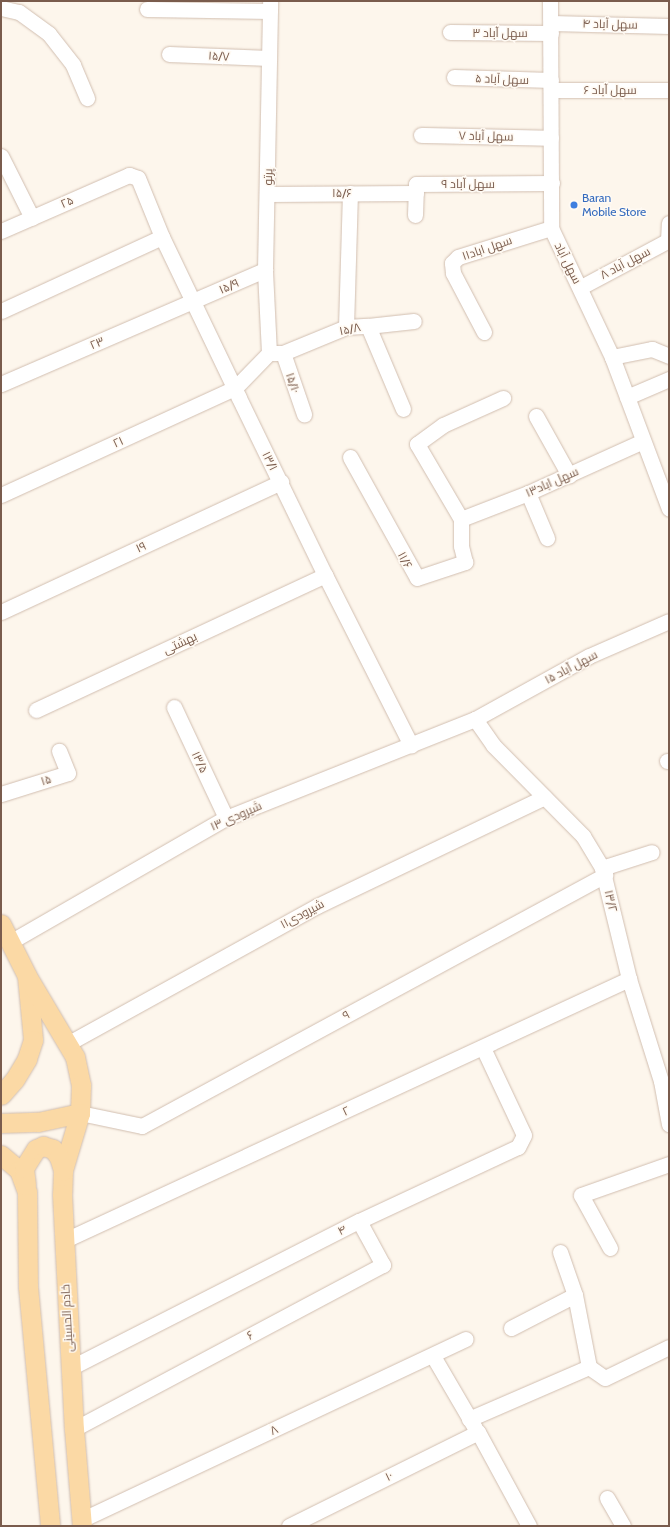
<!DOCTYPE html>
<html>
<head>
<meta charset="utf-8">
<style>
	body { margin:0 }
	#map { position:relative; width:670px; height:1527px; overflow:hidden; background:#fdf6ec; font-family:Cabin,Cairo,sans-serif }
	div>[style] { position:absolute }
	.roads { filter:drop-shadow(0 0 1px #d1beb0) drop-shadow(0 0 1px #d1beb0) }
	.minor>* { height:15px; margin:-7.5px; padding:0 7.5px; transform-origin:7.5px; border-radius:7.5px; background:#fff }
	.major>* { height:19px; margin:-9.5px; padding:0 9.5px; transform-origin:9.5px; border-radius:9.5px; background:#fbd9a5 }
	.dots>* { width:11px; height:11px; translate:-50% -50%; box-sizing:border-box; border:2px solid #fffaf3; border-radius:50% }
	span { translate:-50% -50%; white-space:nowrap; text-align:center; line-height:1.15; -webkit-text-stroke:3px #fffaf3; paint-order:stroke }
	.street-label { font-size:12px; color:#7a5c4d }
	.shop-label { font-size:12px; color:#366cbe }
	.left { translate:0 -50%; text-align:left }
	.frame { position:absolute; inset:0; border:2px solid #7a5c4d; pointer-events:none }
</style>
</head>
<body>
<div id="map">
	<div class="roads">
		<div class="minor">
			<i style="left:550px;top:1px;width:227px;rotate:89.7deg"></i>
			<i style="left:551px;top:228px;width:143px;rotate:64.7deg"></i>
			<i style="left:612px;top:357px;width:162px;rotate:69.4deg"></i>
			<i style="left:1px;top:8px;width:18px;rotate:13deg"></i>
			<i style="left:19px;top:12px;width:37px;rotate:36deg"></i>
			<i style="left:49px;top:34px;width:39px;rotate:52deg"></i>
			<i style="left:73px;top:65px;width:36px;rotate:67deg"></i>
			<i style="left:147px;top:9px;width:123px;rotate:0.9deg"></i>
			<i style="left:551px;top:23px;width:118px;rotate:1.5deg"></i>
			<i style="left:450px;top:32px;width:101px;rotate:0.6deg"></i>
			<i style="left:169px;top:54px;width:100px;rotate:2.3deg"></i>
			<i style="left:454px;top:77px;width:97px;rotate:1.8deg"></i>
			<i style="left:551px;top:90px;width:118px"></i>
			<i style="left:421px;top:135px;width:130px;rotate:1.3deg"></i>
			<i style="left:1px;top:156px;width:69px;rotate:63.4deg"></i>
			<i style="left:268px;top:194px;width:148px;rotate:-0.4deg"></i>
			<i style="left:415px;top:215px;width:31px;rotate:-88deg"></i>
			<i style="left:416px;top:184px;width:136px;rotate:-0.4deg"></i>
			<i style="left:1px;top:231px;width:140px;rotate:-23.6deg"></i>
			<i style="left:129px;top:175px;width:9px;rotate:18deg"></i>
			<i style="left:138px;top:178px;width:64px;rotate:67.9deg"></i>
			<i style="left:162px;top:237px;width:178px;rotate:64.4deg"></i>
			<i style="left:239px;top:398px;width:197px;rotate:64.1deg"></i>
			<i style="left:325px;top:575px;width:191px;rotate:63.2deg"></i>
			<i style="left:668px;top:240px;width:17px;rotate:-87deg"></i>
			<i style="left:581px;top:287px;width:100px;rotate:-28.1deg"></i>
			<i style="left:1px;top:311px;width:177px;rotate:-24.7deg"></i>
			<i style="left:368px;top:326px;width:46px;rotate:-6.2deg"></i>
			<i style="left:346px;top:327px;width:134px;rotate:-88.3deg"></i>
			<i style="left:484px;top:332px;width:67px;rotate:-117.7deg"></i>
			<i style="left:453px;top:273px;width:10px;rotate:-96deg"></i>
			<i style="left:452px;top:263px;width:8px;rotate:-45deg"></i>
			<i style="left:458px;top:257px;width:97px;rotate:-17.3deg"></i>
			<i style="left:269px;top:353px;width:83px;rotate:-92.8deg"></i>
			<i style="left:265px;top:270px;width:269px;rotate:-88.9deg"></i>
			<i style="left:269px;top:353px;width:14px"></i>
			<i style="left:283px;top:353px;width:68px;rotate:-22.4deg"></i>
			<i style="left:346px;top:327px;width:22px;rotate:-3deg"></i>
			<i style="left:368px;top:326px;width:90px;rotate:67.1deg"></i>
			<i style="left:283px;top:353px;width:65px;rotate:71deg"></i>
			<i style="left:612px;top:357px;width:41px;rotate:-11.3deg"></i>
			<i style="left:652px;top:349px;width:18px;rotate:22deg"></i>
			<i style="left:1px;top:384px;width:288px;rotate:-23.4deg"></i>
			<i style="left:627px;top:397px;width:46px;rotate:-23.2deg"></i>
			<i style="left:536px;top:416px;width:68px;rotate:60.8deg"></i>
			<i style="left:350px;top:457px;width:138px;rotate:61deg"></i>
			<i style="left:417px;top:578px;width:51px;rotate:-18.4deg"></i>
			<i style="left:465px;top:562px;width:16px;rotate:-104deg"></i>
			<i style="left:461px;top:546px;width:27px;rotate:-90deg"></i>
			<i style="left:528px;top:493px;width:49px;rotate:67.1deg"></i>
			<i style="left:1px;top:495px;width:257px;rotate:-24.6deg"></i>
			<i style="left:235px;top:388px;width:49px;rotate:-45.8deg"></i>
			<i style="left:461px;top:519px;width:72px;rotate:-21.2deg"></i>
			<i style="left:528px;top:493px;width:126px;rotate:-24.3deg"></i>
			<i style="left:461px;top:519px;width:87px;rotate:-120.4deg"></i>
			<i style="left:417px;top:444px;width:32px;rotate:-36deg"></i>
			<i style="left:443px;top:425px;width:66px;rotate:-24.2deg"></i>
			<i style="left:1px;top:612px;width:309px;rotate:-24.9deg"></i>
			<i style="left:174px;top:707px;width:123px;rotate:64.9deg"></i>
			<i style="left:36px;top:710px;width:319px;rotate:-25deg"></i>
			<i style="left:475px;top:719px;width:32px;rotate:55deg"></i>
			<i style="left:493px;top:745px;width:128px;rotate:45.3deg"></i>
			<i style="left:583px;top:836px;width:37px;rotate:59deg"></i>
			<i style="left:602px;top:868px;width:114px;rotate:76.3deg"></i>
			<i style="left:629px;top:979px;width:107px;rotate:72.6deg"></i>
			<i style="left:661px;top:1081px;width:44px;rotate:79.5deg"></i>
			<i style="left:667px;top:761px;width:2px"></i>
			<i style="left:1px;top:794px;width:70px;rotate:-17.4deg"></i>
			<i style="left:68px;top:773px;width:24px;rotate:-112deg"></i>
			<i style="left:602px;top:868px;width:52px;rotate:-17.7deg"></i>
			<i style="left:10px;top:942px;width:249px;rotate:-29.9deg"></i>
			<i style="left:226px;top:818px;width:268px;rotate:-21.7deg"></i>
			<i style="left:475px;top:719px;width:130px;rotate:-28.9deg"></i>
			<i style="left:589px;top:656px;width:87px;rotate:-23.6deg"></i>
			<i style="left:67px;top:1044px;width:286px;rotate:-28.9deg"></i>
			<i style="left:317px;top:906px;width:252px;rotate:-25.6deg"></i>
			<i style="left:80px;top:1113px;width:63px;rotate:11.8deg"></i>
			<i style="left:142px;top:1126px;width:527px;rotate:-28.46deg"></i>
			<i style="left:63px;top:1241px;width:624px;rotate:-24.84deg"></i>
			<i style="left:610px;top:1248px;width:60px;rotate:-118.7deg"></i>
			<i style="left:581px;top:1195px;width:93px;rotate:-19.4deg"></i>
			<i style="left:560px;top:1252px;width:46px;rotate:70.8deg"></i>
			<i style="left:575px;top:1295px;width:73px;rotate:79deg"></i>
			<i style="left:589px;top:1367px;width:19px;rotate:35deg"></i>
			<i style="left:605px;top:1378px;width:71px;rotate:-25.8deg"></i>
			<i style="left:511px;top:1328px;width:72px;rotate:-27.3deg"></i>
			<i style="left:433px;top:1356px;width:83px;rotate:59.7deg"></i>
			<i style="left:70px;top:1368px;width:324px;rotate:-27deg"></i>
			<i style="left:359px;top:1221px;width:175px;rotate:-25deg"></i>
			<i style="left:518px;top:1147px;width:13px;rotate:-63deg"></i>
			<i style="left:524px;top:1135px;width:96px;rotate:-115.2deg"></i>
			<i style="left:469px;top:1419px;width:131px;rotate:-23.4deg"></i>
			<i style="left:74px;top:1429px;width:350px;rotate:-28deg"></i>
			<i style="left:383px;top:1265px;width:50px;rotate:-118.6deg"></i>
			<i style="left:607px;top:1498px;width:32px;rotate:60deg"></i>
			<i style="left:81px;top:1520px;width:425px;rotate:-25.2deg"></i>
			<i style="left:289px;top:1526px;width:211px;rotate:-26.4deg"></i>
			<i style="left:478px;top:1432px;width:107px;rotate:61.5deg"></i>
		</div>
		<div class="major">
			<i style="left:1px;top:924px;width:58px;rotate:63.4deg"></i>
			<i style="left:27px;top:976px;width:64px;rotate:84.6deg"></i>
			<i style="left:33px;top:1040px;width:20px;rotate:108deg"></i>
			<i style="left:27px;top:1059px;width:23px;rotate:121deg"></i>
			<i style="left:15px;top:1079px;width:21px;rotate:131deg"></i>
			<i style="left:27px;top:976px;width:94px;rotate:59.3deg"></i>
			<i style="left:75px;top:1057px;width:29px;rotate:78deg"></i>
			<i style="left:81px;top:1085px;width:28px;rotate:92deg"></i>
			<i style="left:80px;top:1113px;width:59px;rotate:106.6deg"></i>
			<i style="left:63px;top:1170px;width:24px;rotate:92deg"></i>
			<i style="left:62px;top:1194px;width:235px;rotate:87.1deg"></i>
			<i style="left:74px;top:1429px;width:97px;rotate:85.3deg"></i>
			<i style="left:1px;top:1123px;width:37px;rotate:-2deg"></i>
			<i style="left:38px;top:1122px;width:43px;rotate:-12.1deg"></i>
			<i style="left:1px;top:1155px;width:23px;rotate:40deg"></i>
			<i style="left:19px;top:1170px;width:23px;rotate:70deg"></i>
			<i style="left:27px;top:1192px;width:95px;rotate:89.4deg"></i>
			<i style="left:28px;top:1287px;width:240px;rotate:84.7deg"></i>
			<i style="left:26px;top:1185px;width:17px;rotate:-97deg"></i>
			<i style="left:24px;top:1168px;width:22px;rotate:-58deg"></i>
			<i style="left:36px;top:1149px;width:8px;rotate:-23deg"></i>
			<i style="left:43px;top:1146px;width:10px;rotate:17deg"></i>
			<i style="left:53px;top:1149px;width:10px;rotate:53deg"></i>
			<i style="left:59px;top:1157px;width:14px;rotate:73deg"></i>
		</div>
	</div>
	<div class="dots">
		<i style="left:574px;top:205px;background:#3f7fe0"></i>
	</div>
	<div class="street-label">
		<span style="left:610px;top:24px;rotate:1deg">سهل آباد ۴</span>
		<span style="left:500px;top:33px">سهل آباد ۳</span>
		<span style="left:219px;top:56px;rotate:3deg">۱۵/۷</span>
		<span style="left:502px;top:79px;rotate:2deg">سهل آباد ۵</span>
		<span style="left:610px;top:90px">سهل آباد ۶</span>
		<span style="left:486px;top:136px;rotate:1deg">سهل آباد ۷</span>
		<span style="left:268px;top:177px;rotate:-89deg">پرتو</span>
		<span style="left:468px;top:184px">سهل آباد ۹</span>
		<span style="left:342px;top:193px">۱۵/۶</span>
		<span style="left:67px;top:202px;rotate:-24deg">۲۵</span>
		<span style="left:487px;top:248px;rotate:-19deg">سهل اباد۱۱</span>
		<span style="left:568px;top:263px;rotate:63deg">سهل آباد</span>
		<span style="left:625px;top:263px;rotate:-28deg">سهل آباد ۸</span>
		<span style="left:229px;top:286px;rotate:-24deg">۱۵/۹</span>
		<span style="left:350px;top:329px;rotate:-12deg">۱۵/۸</span>
		<span style="left:97px;top:343px;rotate:-23deg">۲۳</span>
		<span style="left:293px;top:383px;rotate:71deg">۱۵/۱۰</span>
		<span style="left:118px;top:442px;rotate:-25deg">۲۱</span>
		<span style="left:270px;top:461px;rotate:64deg">۱۳/۱</span>
		<span style="left:552px;top:482px;rotate:-24deg">سهل اباد۱۳</span>
		<span style="left:141px;top:547px;rotate:-25deg">۱۹</span>
		<span style="left:405px;top:560px;rotate:62deg">۱۱/۶</span>
		<span style="left:180px;top:643px;rotate:-25deg">بهشتی</span>
		<span style="left:571px;top:667px;rotate:-28deg">سهل آباد ۱۵</span>
		<span style="left:200px;top:762px;rotate:65deg">۱۳/۵</span>
		<span style="left:46px;top:780px;rotate:-18deg">۱۵</span>
		<span style="left:236px;top:816px;rotate:-24deg">شیرودی ۱۳</span>
		<span style="left:611px;top:901px;rotate:77deg">۱۳/۲</span>
		<span style="left:302px;top:914px;rotate:-28deg">۱۱شیرودی</span>
		<span style="left:346px;top:1015px;rotate:-28deg">۹</span>
		<span style="left:346px;top:1111px;rotate:-25deg">۲</span>
		<span style="left:342px;top:1230px;rotate:-27deg">۴</span>
		<span style="left:67px;top:1318px;rotate:-93deg">خادم الحسینی</span>
		<span style="left:250px;top:1335px;rotate:-28deg">۶</span>
		<span style="left:274px;top:1430px;rotate:-25deg">۸</span>
		<span style="left:389px;top:1476px;rotate:-26deg">۱۰</span>
	</div>
	<div class="shop-label">
		<span class="left" style="left:582px;top:205px">Baran<br>Mobile Store</span>
	</div>
	<div class="frame"></div>
</div>
</body>
</html>
